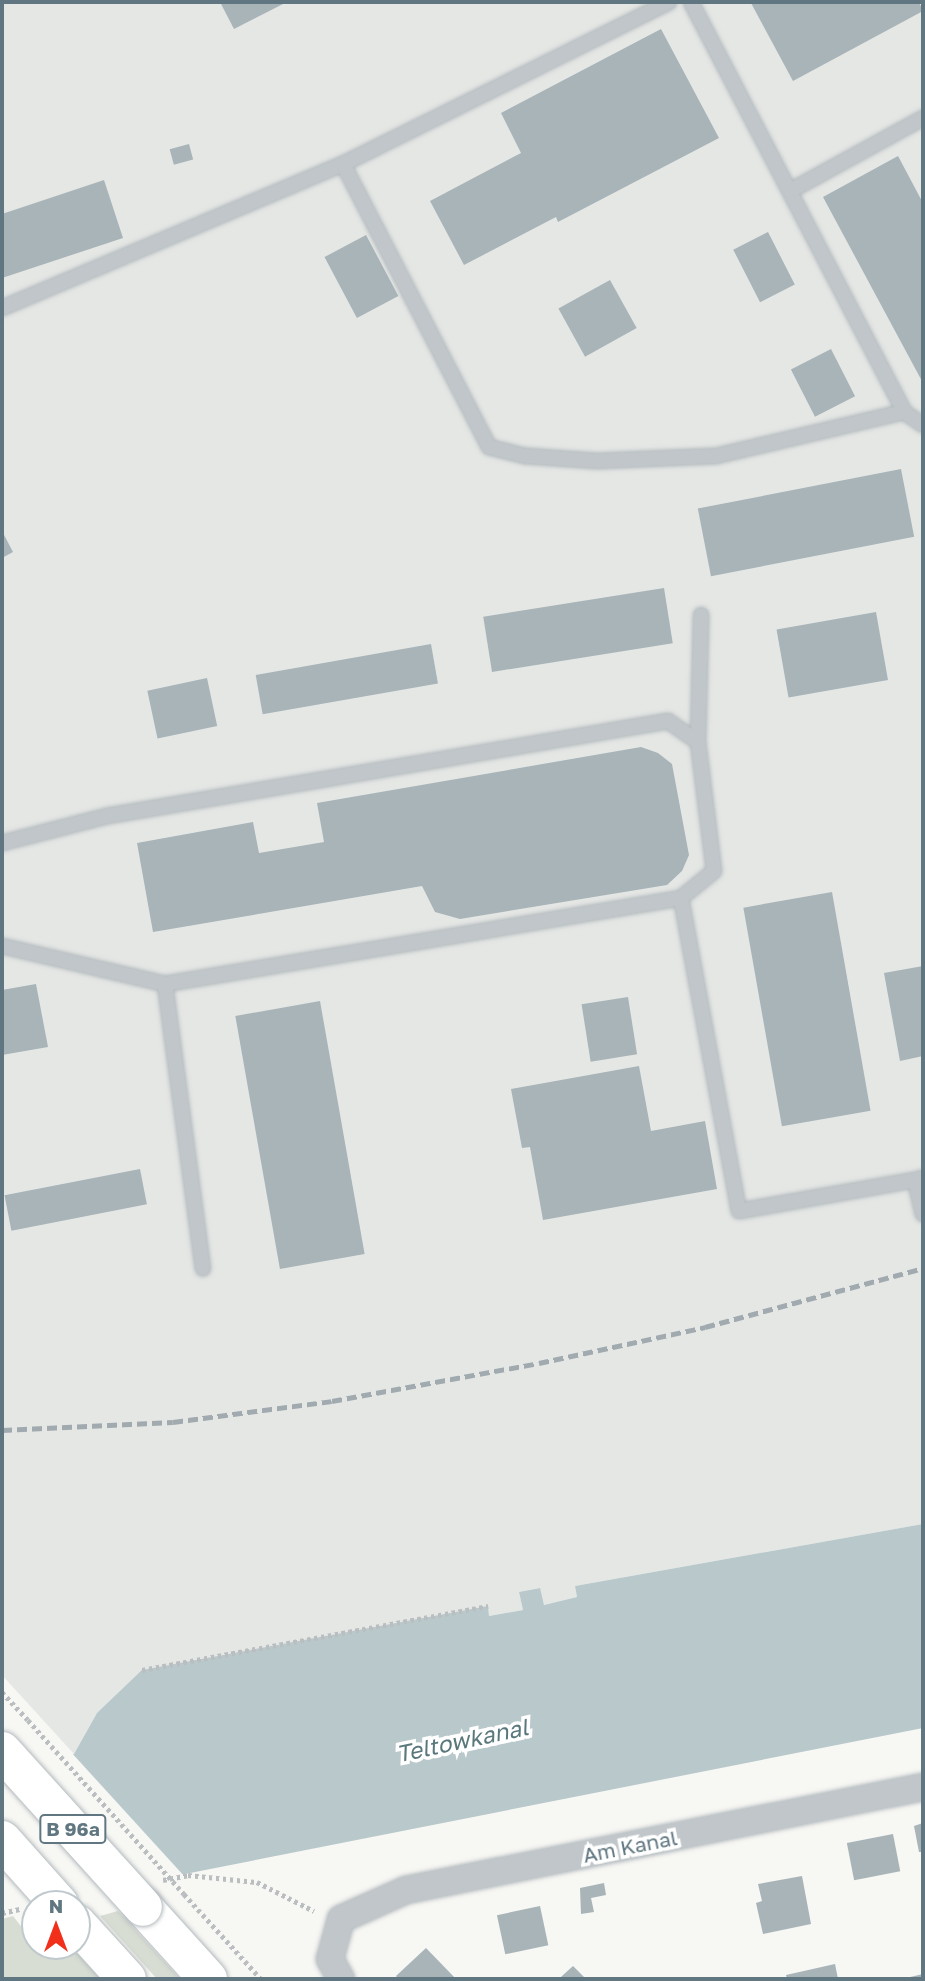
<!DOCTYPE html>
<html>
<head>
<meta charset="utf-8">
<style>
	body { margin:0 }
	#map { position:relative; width:925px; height:1981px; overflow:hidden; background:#f7f7f4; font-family:"Golos Text",sans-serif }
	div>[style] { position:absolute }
	.built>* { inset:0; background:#e5e7e5 }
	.green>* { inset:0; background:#d8ddd3 }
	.water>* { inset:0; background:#b8c8cb }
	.pier>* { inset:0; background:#f7f7f4 }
	.building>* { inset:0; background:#a8b4b8; transform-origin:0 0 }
	.path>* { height:4.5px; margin-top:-2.25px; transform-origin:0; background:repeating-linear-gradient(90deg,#babec0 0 3.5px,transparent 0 7px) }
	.roads { filter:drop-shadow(0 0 2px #b3babd) drop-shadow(0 0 2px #b3babd) }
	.lane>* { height:14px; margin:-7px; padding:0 7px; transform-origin:7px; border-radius:7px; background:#c0c6c9 }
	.street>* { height:26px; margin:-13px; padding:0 13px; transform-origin:13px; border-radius:13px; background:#c0c6c9 }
	.primary>* { height:38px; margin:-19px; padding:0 19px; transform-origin:19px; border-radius:19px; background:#fff }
	.rail>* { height:5px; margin-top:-2.5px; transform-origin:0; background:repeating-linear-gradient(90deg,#a1aaaf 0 10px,transparent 0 15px) }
	.path-bridge>* { height:4.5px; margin-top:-2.25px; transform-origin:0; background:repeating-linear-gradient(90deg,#babec0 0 3.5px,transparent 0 7px) }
	.bridges { filter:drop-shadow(0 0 2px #b3babd) drop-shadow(0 0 2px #b3babd) }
	.primary-bridge>* { height:38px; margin:-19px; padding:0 19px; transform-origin:19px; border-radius:19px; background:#fff }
	span { translate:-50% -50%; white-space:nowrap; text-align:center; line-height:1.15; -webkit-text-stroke:7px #fff; paint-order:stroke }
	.shield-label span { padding:2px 5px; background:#fff; border:2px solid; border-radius:5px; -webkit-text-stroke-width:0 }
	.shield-label { font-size:19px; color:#607781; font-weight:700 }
	.street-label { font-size:21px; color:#607781 }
	.water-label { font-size:23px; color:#5a787c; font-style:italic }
	.frame { position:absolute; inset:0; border:4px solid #607781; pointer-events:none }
	.north { position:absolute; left:21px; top:1890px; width:70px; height:70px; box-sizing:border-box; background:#fff; border:2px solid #bfc9cd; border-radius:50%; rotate:0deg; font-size:19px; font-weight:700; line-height:28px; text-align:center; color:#607781 }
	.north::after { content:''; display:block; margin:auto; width:24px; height:32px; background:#f12f1a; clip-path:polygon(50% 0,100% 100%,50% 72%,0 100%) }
</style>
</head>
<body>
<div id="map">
	<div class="built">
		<i style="clip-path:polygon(2px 2px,923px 2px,923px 1524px,575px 1586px,577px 1597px,544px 1605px,539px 1588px,519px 1592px,523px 1610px,489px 1616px,488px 1606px,97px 1713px,74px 1754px,2px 1675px)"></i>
	</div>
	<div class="green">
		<i style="clip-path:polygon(118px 1911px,180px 1979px,157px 1979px,100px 1916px)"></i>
		<i style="clip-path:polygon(13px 1916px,31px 1939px,35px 1938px,35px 1946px,71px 1946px,100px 1979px,2px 1979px,2px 1919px)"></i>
	</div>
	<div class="water">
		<i style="clip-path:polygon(923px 1524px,923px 1728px,185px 1874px,2px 1903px,2px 1769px,74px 1754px,97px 1713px,142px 1670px,488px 1606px,489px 1616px,523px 1610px,519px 1592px,540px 1588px,544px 1605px,577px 1597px,575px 1586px)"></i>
	</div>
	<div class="pier">
		<i style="clip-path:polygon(70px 1751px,185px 1877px,2px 1907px,2px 1766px)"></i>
	</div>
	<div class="building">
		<i style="clip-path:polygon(220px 2px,287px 2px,234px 29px)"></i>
		<i style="clip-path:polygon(754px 2px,919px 2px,923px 11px,793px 81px,751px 3px)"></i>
		<i style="clip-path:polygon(661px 29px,719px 138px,558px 222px,556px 217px,464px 265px,430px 201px,521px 153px,501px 113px)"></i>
		<i style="left:189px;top:144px;width:16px;height:20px;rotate:75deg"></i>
		<i style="clip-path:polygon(898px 156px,923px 203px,923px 383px,823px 197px)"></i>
		<i style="clip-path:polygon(104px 180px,123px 238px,2px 278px,2px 214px)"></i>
		<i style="left:768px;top:232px;width:59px;height:39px;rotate:63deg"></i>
		<i style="left:366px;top:235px;width:69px;height:47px;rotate:62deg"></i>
		<i style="left:610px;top:280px;width:55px;height:59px;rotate:61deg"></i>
		<i style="left:831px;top:349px;width:53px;height:45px;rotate:63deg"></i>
		<i style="left:901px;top:469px;width:69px;height:207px;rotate:79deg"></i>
		<i style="clip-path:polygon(2px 531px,13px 552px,2px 558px)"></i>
		<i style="left:664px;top:588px;width:56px;height:183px;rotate:81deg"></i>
		<i style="left:876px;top:612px;width:69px;height:101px;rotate:80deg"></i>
		<i style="left:431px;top:644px;width:40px;height:178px;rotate:80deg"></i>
		<i style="left:207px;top:678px;width:49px;height:61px;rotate:78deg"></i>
		<i style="clip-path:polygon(641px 747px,658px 753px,672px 764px,689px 855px,682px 871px,667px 885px,460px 919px,435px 912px,422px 886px,153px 932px,137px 843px,253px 822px,259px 853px,324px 842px,317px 803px)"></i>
		<i style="left:832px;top:892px;width:222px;height:90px;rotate:80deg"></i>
		<i style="clip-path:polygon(923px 966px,923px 1056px,900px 1061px,884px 973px)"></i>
		<i style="clip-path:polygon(36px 984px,48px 1047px,2px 1055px,2px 990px)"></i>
		<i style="left:628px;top:997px;width:58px;height:47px;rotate:81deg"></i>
		<i style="left:320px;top:1001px;width:257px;height:86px;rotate:80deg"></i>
		<i style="clip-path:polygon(639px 1066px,651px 1131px,705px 1121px,717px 1189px,543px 1220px,530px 1147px,522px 1148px,511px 1089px)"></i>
		<i style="left:140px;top:1169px;width:36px;height:138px;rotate:79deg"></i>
		<i style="clip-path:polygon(923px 1823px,923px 1852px,919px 1852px,914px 1826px)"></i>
		<i style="left:893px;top:1834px;width:38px;height:47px;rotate:79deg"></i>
		<i style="clip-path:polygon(802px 1876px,811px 1924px,763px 1934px,756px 1903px,762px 1901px,758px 1884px)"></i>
		<i style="clip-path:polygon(604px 1883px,606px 1895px,591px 1898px,594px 1912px,581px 1914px,580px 1888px)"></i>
		<i style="left:540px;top:1906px;width:40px;height:44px;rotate:78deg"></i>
		<i style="clip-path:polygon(426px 1948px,456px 1979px,398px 1979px,396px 1976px)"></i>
		<i style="clip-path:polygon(835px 1964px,838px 1979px,787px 1979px,786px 1975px)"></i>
		<i style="clip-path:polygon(573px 1966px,586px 1979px,559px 1979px,562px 1976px)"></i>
		<i style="clip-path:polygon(923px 1974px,923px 1979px,906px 1979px,906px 1978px)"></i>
	</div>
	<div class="path">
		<i style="left:142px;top:1670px;width:352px;rotate:-10.5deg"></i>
		<i style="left:2px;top:1692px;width:38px;rotate:47deg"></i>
		<i style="left:163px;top:1880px;width:25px;rotate:-11deg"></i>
		<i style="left:188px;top:1875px;width:69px;rotate:5.8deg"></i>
		<i style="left:257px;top:1882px;width:64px;rotate:27deg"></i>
		<i style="left:184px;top:1894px;width:115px;rotate:47.8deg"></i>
		<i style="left:2px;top:1913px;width:18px;rotate:-13deg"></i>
	</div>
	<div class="roads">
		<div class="lane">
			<i style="left:691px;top:2px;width:462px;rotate:62.5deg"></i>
			<i style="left:343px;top:164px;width:318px;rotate:62.7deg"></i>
			<i style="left:489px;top:447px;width:38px;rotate:14deg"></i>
			<i style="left:526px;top:456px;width:71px;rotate:4deg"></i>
			<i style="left:597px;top:461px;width:119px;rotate:-2.4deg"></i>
			<i style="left:716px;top:456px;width:193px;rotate:-13.2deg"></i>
			<i style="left:904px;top:412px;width:23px;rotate:34deg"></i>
			<i style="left:790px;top:191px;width:152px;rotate:-28.8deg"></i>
			<i style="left:2px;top:308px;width:370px;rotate:-22.9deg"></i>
			<i style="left:343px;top:164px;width:364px;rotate:-26.4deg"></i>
			<i style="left:698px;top:742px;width:127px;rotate:-88.6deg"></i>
			<i style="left:2px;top:843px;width:108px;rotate:-14.4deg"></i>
			<i style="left:107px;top:816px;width:569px;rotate:-9.61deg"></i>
			<i style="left:668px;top:721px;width:37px;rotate:35deg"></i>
			<i style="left:698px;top:742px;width:130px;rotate:82.9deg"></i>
			<i style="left:714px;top:871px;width:43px;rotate:140.7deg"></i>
			<i style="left:681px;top:898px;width:318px;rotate:79.5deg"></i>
			<i style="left:739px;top:1211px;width:179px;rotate:-10deg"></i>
			<i style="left:2px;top:946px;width:167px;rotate:13.1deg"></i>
			<i style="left:165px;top:984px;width:523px;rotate:-9.46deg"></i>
			<i style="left:165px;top:984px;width:287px;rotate:82.4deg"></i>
			<i style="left:922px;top:1178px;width:7px;rotate:164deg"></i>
			<i style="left:915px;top:1180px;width:35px;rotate:77deg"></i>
		</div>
		<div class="street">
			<i style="left:341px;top:1979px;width:23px;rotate:-119deg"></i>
			<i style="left:330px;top:1959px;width:41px;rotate:-74.6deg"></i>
			<i style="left:341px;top:1919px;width:71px;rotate:-24deg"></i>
			<i style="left:406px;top:1890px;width:527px;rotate:-11.27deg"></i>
		</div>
		<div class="primary">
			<i style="left:143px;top:1907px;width:97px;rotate:47.9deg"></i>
			<i style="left:77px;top:1924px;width:74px;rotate:47.7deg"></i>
		</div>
	</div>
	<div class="rail">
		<i style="left:2px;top:1430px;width:171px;rotate:-2.7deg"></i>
		<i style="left:173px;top:1422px;width:160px;rotate:-7.5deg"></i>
		<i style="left:332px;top:1401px;width:210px;rotate:-10.4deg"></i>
		<i style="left:539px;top:1363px;width:170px;rotate:-12.2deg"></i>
		<i style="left:705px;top:1327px;width:226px;rotate:-15.1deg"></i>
	</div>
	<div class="path-bridge">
		<i style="left:28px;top:1720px;width:234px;rotate:48.1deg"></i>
	</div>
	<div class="bridges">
		<div class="primary-bridge">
			<i style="left:2px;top:1751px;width:210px;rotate:47.9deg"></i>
			<i style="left:2px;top:1840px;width:86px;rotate:48.3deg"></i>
		</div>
	</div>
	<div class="shield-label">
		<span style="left:73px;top:1829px">B 96a</span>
	</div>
	<div class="street-label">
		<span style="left:630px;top:1846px;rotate:-11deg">Am Kanal</span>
	</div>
	<div class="water-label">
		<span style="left:462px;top:1740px;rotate:-12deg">Teltowkanal</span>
	</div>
	<div class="frame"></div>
	<div class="north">N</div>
</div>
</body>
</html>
